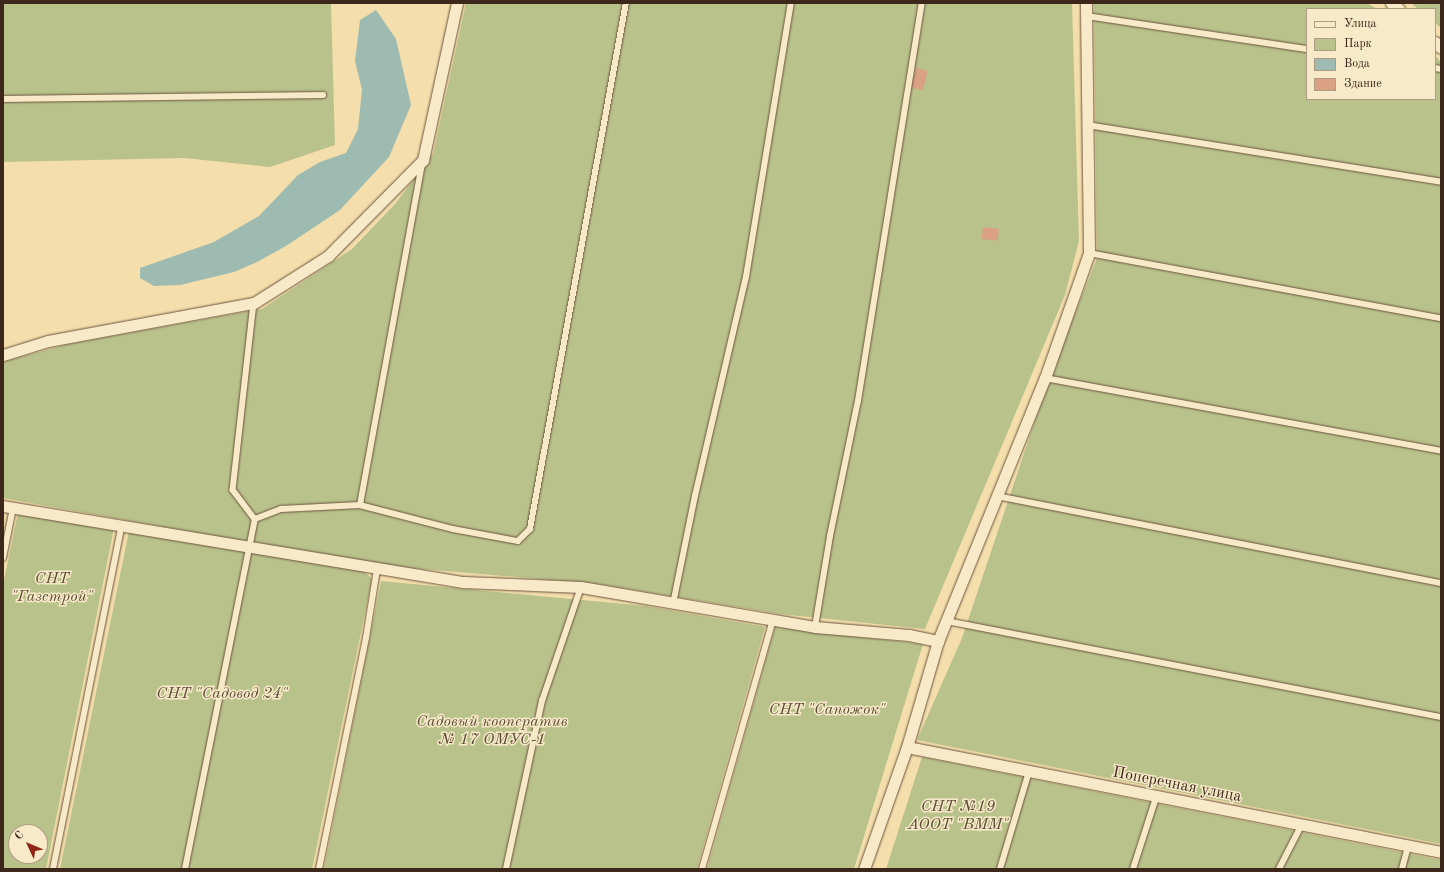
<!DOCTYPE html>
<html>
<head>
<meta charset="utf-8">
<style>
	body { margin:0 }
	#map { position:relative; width:1444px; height:872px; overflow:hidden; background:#f4deac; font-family:"Old Standard TT",serif }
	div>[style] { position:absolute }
	.green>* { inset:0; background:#b9c28b }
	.water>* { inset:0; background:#9dbbb0 }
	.building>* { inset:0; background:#daa184; transform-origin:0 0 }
	.roads { filter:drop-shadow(0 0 1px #6b543e) drop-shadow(0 0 1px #6b543e) }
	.service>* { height:5.5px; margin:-2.75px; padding:0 2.75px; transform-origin:2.75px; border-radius:2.75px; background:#f8eac9 }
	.minor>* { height:11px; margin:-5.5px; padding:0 5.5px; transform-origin:5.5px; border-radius:5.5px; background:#f8eac9 }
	span { translate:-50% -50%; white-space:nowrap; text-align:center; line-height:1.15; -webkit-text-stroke:3px #f8eac9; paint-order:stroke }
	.park-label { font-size:16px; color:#5c4d36; font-style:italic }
	.street-label { font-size:16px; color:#3d261a }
	.frame { position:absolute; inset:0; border:4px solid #3d261a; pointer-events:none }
	.legend { position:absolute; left:1306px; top:8px; width:130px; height:92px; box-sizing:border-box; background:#f8eac9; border:1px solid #ad9c83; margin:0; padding:5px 7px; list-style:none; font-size:12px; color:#3d261a }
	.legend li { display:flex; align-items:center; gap:8px; height:20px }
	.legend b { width:20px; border:1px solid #ad9c83 }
	.north { position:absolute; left:8px; top:824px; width:40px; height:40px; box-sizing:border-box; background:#f8eac9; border:1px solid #ad9c83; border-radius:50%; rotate:314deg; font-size:11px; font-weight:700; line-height:16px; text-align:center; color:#3d261a }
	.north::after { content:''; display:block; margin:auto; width:14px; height:18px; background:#8f2418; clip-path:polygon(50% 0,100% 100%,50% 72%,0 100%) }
</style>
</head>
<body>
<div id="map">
	<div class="green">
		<i style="clip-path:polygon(3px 3px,331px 3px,335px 145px,270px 167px,184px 158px,3px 162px)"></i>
		<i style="clip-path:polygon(466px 3px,1072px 3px,1079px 241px,1065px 295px,925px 629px,780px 614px,598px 584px,376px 565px,3px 498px,3px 362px,68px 344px,262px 309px,352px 249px,395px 204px,433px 154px)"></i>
		<i style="clip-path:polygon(1094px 3px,1367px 3px,1377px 9px,1307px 9px,1307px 99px,1435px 99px,1435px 55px,1441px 62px,1441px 844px,917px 740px,962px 638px,1048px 382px,1097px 258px)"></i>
		<i style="clip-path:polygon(1411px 3px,1441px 3px,1441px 28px,1435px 23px,1435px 9px,1418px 9px)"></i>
		<i style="clip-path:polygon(evenodd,18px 513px,114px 528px,46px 869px,3px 869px,3px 585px,18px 513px,16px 832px,40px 832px,40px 856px,16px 856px,16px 832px)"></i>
		<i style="clip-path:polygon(129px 531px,364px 571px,372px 579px,312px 869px,60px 869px)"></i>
		<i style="clip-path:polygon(381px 581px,646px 606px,765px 627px,697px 869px,324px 869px)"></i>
		<i style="clip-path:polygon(775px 627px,923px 644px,854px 869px,707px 869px)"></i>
		<i style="clip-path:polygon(922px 757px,1441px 860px,1441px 869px,886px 869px)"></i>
	</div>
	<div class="water">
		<i style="clip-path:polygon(376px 10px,396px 39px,411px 105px,389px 157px,340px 210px,286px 246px,257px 262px,234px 272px,180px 285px,154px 286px,140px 278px,140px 268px,214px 242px,259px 216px,298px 175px,320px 162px,346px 153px,358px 129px,362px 90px,355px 61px,360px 20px)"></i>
	</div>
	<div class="building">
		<i style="left:916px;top:68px;width:12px;height:20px;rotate:14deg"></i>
		<i style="left:983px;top:227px;width:16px;height:12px;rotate:7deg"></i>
	</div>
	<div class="roads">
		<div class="service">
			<i style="left:1086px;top:16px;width:223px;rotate:8.5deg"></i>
			<i style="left:1435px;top:68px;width:6px;rotate:9deg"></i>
			<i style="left:3px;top:99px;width:320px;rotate:-0.7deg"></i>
			<i style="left:1087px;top:125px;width:359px;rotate:9.1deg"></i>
			<i style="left:1089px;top:253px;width:358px;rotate:10.5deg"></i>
			<i style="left:254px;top:303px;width:188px;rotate:96.4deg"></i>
			<i style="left:233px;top:490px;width:36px;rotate:53deg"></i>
			<i style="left:1045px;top:378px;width:403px;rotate:10.4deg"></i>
			<i style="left:997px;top:496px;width:452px;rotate:11.1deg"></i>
			<i style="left:360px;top:505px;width:96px;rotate:14.5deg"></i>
			<i style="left:453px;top:529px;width:66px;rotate:10.5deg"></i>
			<i style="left:518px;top:541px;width:17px;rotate:-45deg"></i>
			<i style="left:530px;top:529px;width:535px;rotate:-79.66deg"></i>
			<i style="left:3px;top:558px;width:51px;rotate:-78.7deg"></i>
			<i style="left:673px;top:604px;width:110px;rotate:-78.5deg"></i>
			<i style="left:695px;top:496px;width:225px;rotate:-76.9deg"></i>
			<i style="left:746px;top:277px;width:278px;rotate:-80.7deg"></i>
			<i style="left:947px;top:621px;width:503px;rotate:11deg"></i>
			<i style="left:815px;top:627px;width:92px;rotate:-80.6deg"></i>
			<i style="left:830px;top:536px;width:138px;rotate:-78.3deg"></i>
			<i style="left:858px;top:401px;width:403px;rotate:-80.9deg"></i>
			<i style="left:53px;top:869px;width:351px;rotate:-78.7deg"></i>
			<i style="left:185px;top:869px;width:357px;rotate:-78.7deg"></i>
			<i style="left:255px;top:519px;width:28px;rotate:-21deg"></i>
			<i style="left:281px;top:509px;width:79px;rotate:-2.9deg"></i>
			<i style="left:360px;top:505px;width:347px;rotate:-79.7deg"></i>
			<i style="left:319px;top:869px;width:236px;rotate:-78.5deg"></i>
			<i style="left:366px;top:638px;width:70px;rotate:-80.9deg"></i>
			<i style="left:506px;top:869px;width:172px;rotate:-77.9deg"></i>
			<i style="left:542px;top:701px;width:120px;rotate:-71.1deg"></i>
			<i style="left:702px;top:869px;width:259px;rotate:-74.1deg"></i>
			<i style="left:1000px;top:869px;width:101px;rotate:-73.4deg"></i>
			<i style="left:1133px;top:869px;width:75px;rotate:-72.1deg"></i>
			<i style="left:1279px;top:869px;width:51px;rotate:-62.9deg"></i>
			<i style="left:1402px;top:869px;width:23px;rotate:-75deg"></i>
		</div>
		<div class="minor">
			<i style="left:1391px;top:3px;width:10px;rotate:37deg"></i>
			<i style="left:1435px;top:42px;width:8px;rotate:45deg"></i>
			<i style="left:3px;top:355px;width:47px;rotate:-17.3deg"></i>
			<i style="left:48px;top:341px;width:209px;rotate:-10.5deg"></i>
			<i style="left:254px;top:303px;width:88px;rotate:-32.4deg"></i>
			<i style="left:328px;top:256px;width:135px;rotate:-45.3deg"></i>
			<i style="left:423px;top:160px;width:161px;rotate:-77.8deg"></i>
			<i style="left:3px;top:506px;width:467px;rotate:9.4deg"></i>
			<i style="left:464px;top:582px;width:117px;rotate:2.4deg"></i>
			<i style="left:581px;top:587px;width:237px;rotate:9.7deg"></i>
			<i style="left:815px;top:627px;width:94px;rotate:4.9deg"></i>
			<i style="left:909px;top:635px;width:30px;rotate:12deg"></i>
			<i style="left:907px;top:747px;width:544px;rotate:11.12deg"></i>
			<i style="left:864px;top:869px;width:129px;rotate:-70.6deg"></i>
			<i style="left:907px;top:747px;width:110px;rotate:-73.7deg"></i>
			<i style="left:938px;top:641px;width:284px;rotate:-67.9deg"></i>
			<i style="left:1045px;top:378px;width:133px;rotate:-70.6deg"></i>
			<i style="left:1089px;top:253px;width:250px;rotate:-90.7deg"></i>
		</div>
	</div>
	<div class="park-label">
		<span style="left:52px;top:588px">СНТ<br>"Газстрой"</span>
		<span style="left:222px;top:694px">СНТ "Садовод 24"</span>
		<span style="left:827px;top:710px">СНТ "Сапожок"</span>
		<span style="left:492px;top:731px">Садовый кооператив<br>№ 17 ОМУС-1</span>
		<span style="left:958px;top:816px">СНТ №19<br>АООТ "ВММ"</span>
	</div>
	<div class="street-label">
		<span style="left:1177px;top:785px;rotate:11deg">Поперечная улица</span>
	</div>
	<div class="frame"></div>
	<ul class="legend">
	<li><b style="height:5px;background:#f8eac9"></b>Улица</li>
	<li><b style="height:11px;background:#b9c28b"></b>Парк</li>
	<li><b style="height:11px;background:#9dbbb0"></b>Вода</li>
	<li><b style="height:11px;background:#daa184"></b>Здание</li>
	</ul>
	<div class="north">С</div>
</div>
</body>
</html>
